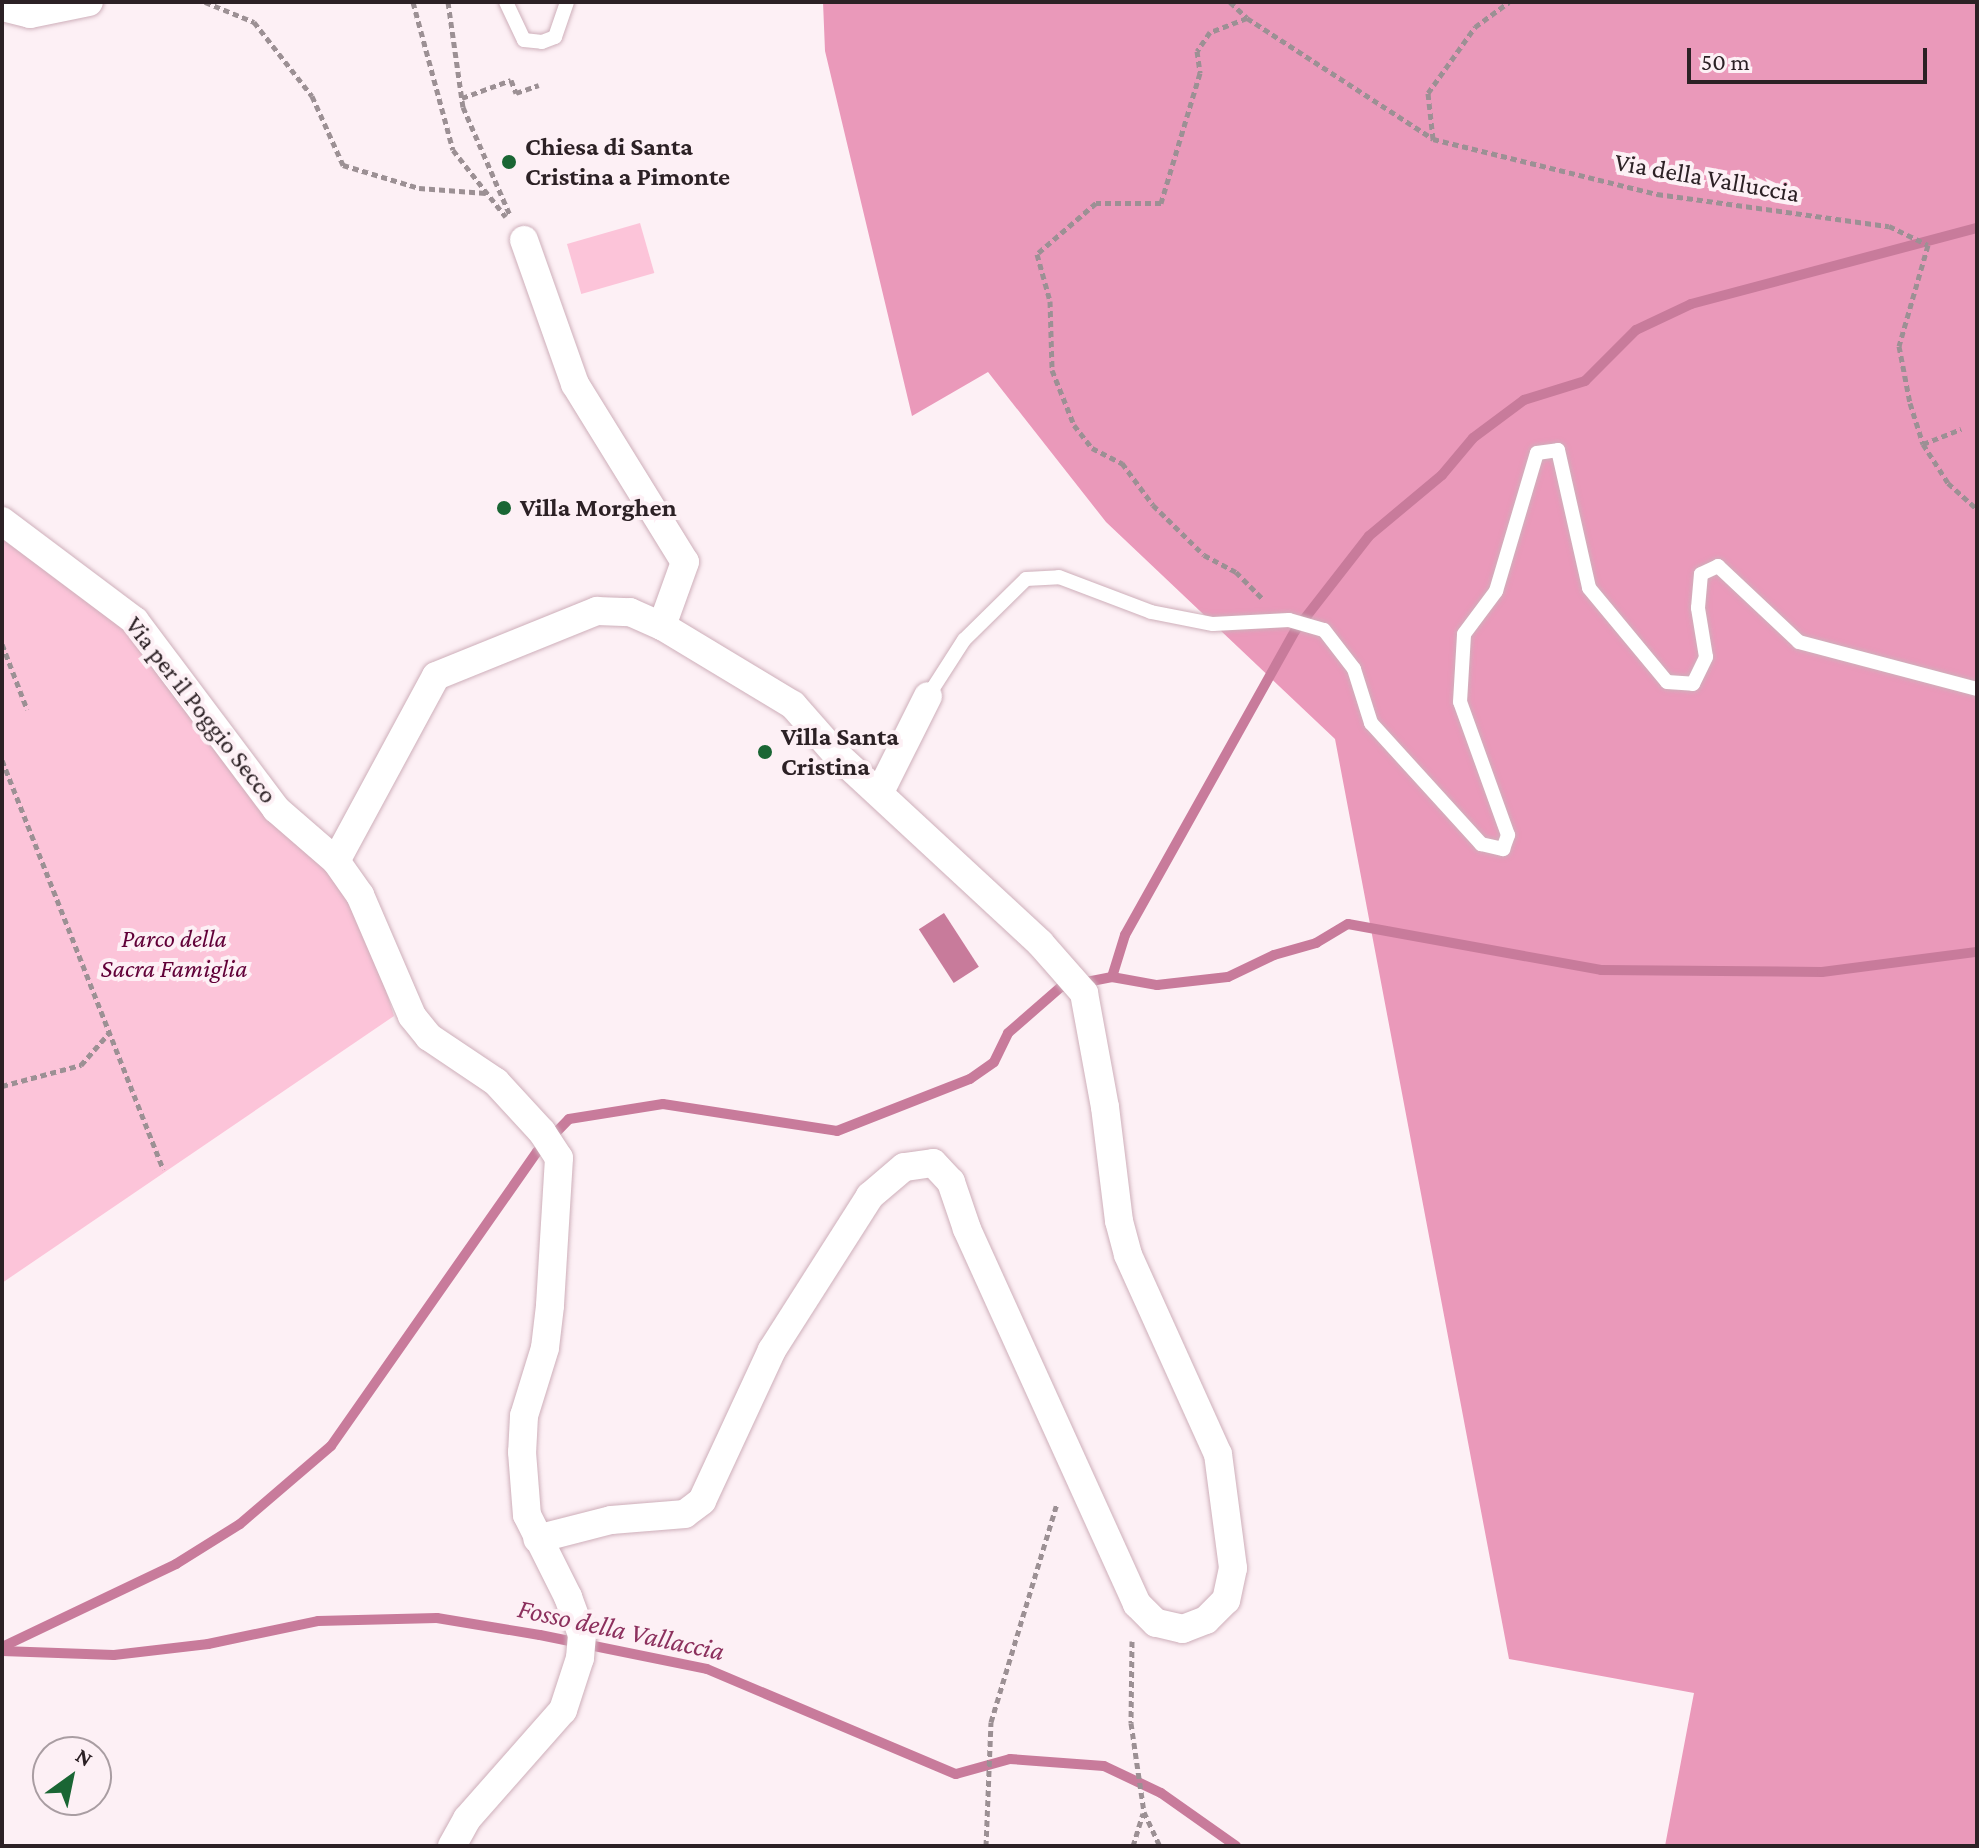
<!DOCTYPE html>
<html>
<head>
<meta charset="utf-8">
<style>
	body { margin:0 }
	#map { position:relative; width:1979px; height:1848px; overflow:hidden; background:#fdf0f5; font-family:"Crimson Pro",serif }
	div>[style] { position:absolute }
	.green>* { inset:0; background:#fcc4d9; transform-origin:0 0 }
	.forest>* { inset:0; background:#ea99ba }
	.water>* { inset:0; background:#c87b9b; transform-origin:0 0 }
	.stream>* { height:10px; margin:-5px; padding:0 5px; transform-origin:5px; border-radius:5px; background:#c87b9b }
	.path>* { height:5px; margin-top:-2.5px; transform-origin:0; background:repeating-linear-gradient(90deg,#9c9094 0 6px,transparent 0 10px) }
	.roads { filter:drop-shadow(0 0 2px #ceafba) drop-shadow(0 0 2px #ceafba) }
	.lane>* { height:14px; margin:-7px; padding:0 7px; transform-origin:7px; border-radius:7px; background:#fff }
	.street>* { height:28px; margin:-14px; padding:0 14px; transform-origin:14px; border-radius:14px; background:#fff }
	.dots>* { width:22px; height:22px; translate:-50% -50%; box-sizing:border-box; border:4px solid #fdf0f5; border-radius:50% }
	span { translate:-50% -50%; white-space:nowrap; text-align:center; line-height:1.15; -webkit-text-stroke:8px #fdf0f5; paint-order:stroke }
	.poi-label { font-size:26px; color:#2c2125; font-weight:700 }
	.left { translate:0 -50%; text-align:left }
	.street-label { font-size:26px; color:#2c2125 }
	.park-label { font-size:26px; color:#610038; font-style:italic }
	.water-label { font-size:28px; color:#8c305d; font-style:italic }
	.frame { position:absolute; inset:0; border:4px solid #2c2125; pointer-events:none }
	.north { position:absolute; left:32px; top:1736px; width:80px; height:80px; box-sizing:border-box; background:#fdf0f5; border:2px solid #a99da2; border-radius:50%; rotate:33deg; font-size:22px; font-weight:700; line-height:32px; text-align:center; color:#2c2125 }
	.north::after { content:''; display:block; margin:auto; width:28px; height:36px; background:#1a6634; clip-path:polygon(50% 0,100% 100%,50% 72%,0 100%) }
	.scale { position:absolute; left:1687px; top:48px; width:240px; height:36px; box-sizing:border-box; border:4px solid #2c2125; border-top:0; padding-left:10px; font-size:24px; line-height:28px; white-space:nowrap; color:#2c2125; -webkit-text-stroke:6px #fdf0f5; paint-order:stroke }
</style>
</head>
<body>
<div id="map">
	<div class="green">
		<i style="left:640px;top:223px;width:52px;height:76px;rotate:74deg"></i>
		<i style="clip-path:polygon(2px 529px,134px 633px,327px 862px,366px 925px,394px 1016px,2px 1283px)"></i>
	</div>
	<div class="forest">
		<i style="clip-path:polygon(823px 2px,1977px 2px,1977px 1846px,1665px 1846px,1694px 1693px,1509px 1659px,1335px 739px,1106px 522px,988px 372px,912px 416px,825px 51px)"></i>
	</div>
	<div class="water">
		<i style="left:944px;top:913px;width:64px;height:30px;rotate:57deg"></i>
	</div>
	<div class="stream">
		<i style="left:1112px;top:977px;width:44px;rotate:-72.8deg"></i>
		<i style="left:1125px;top:935px;width:348px;rotate:-60.8deg"></i>
		<i style="left:1295px;top:631px;width:120px;rotate:-52.1deg"></i>
		<i style="left:1369px;top:536px;width:95px;rotate:-39.9deg"></i>
		<i style="left:1442px;top:475px;width:48px;rotate:-50deg"></i>
		<i style="left:1473px;top:438px;width:64px;rotate:-36.7deg"></i>
		<i style="left:1524px;top:400px;width:64px;rotate:-17.3deg"></i>
		<i style="left:1585px;top:381px;width:72px;rotate:-45deg"></i>
		<i style="left:1636px;top:330px;width:61px;rotate:-25.3deg"></i>
		<i style="left:1691px;top:304px;width:296px;rotate:-14.9deg"></i>
		<i style="left:2px;top:1647px;width:193px;rotate:-25.5deg"></i>
		<i style="left:176px;top:1564px;width:75px;rotate:-32deg"></i>
		<i style="left:240px;top:1524px;width:120px;rotate:-40.6deg"></i>
		<i style="left:331px;top:1446px;width:359px;rotate:-55deg"></i>
		<i style="left:537px;top:1152px;width:46px;rotate:-45.9deg"></i>
		<i style="left:569px;top:1119px;width:95px;rotate:-9.1deg"></i>
		<i style="left:663px;top:1104px;width:176px;rotate:8.8deg"></i>
		<i style="left:837px;top:1131px;width:143px;rotate:-21.4deg"></i>
		<i style="left:970px;top:1079px;width:29px;rotate:-35deg"></i>
		<i style="left:994px;top:1062px;width:32px;rotate:-64deg"></i>
		<i style="left:1008px;top:1033px;width:70px;rotate:-41deg"></i>
		<i style="left:1061px;top:987px;width:52px;rotate:-11.1deg"></i>
		<i style="left:1112px;top:977px;width:46px;rotate:10.1deg"></i>
		<i style="left:1157px;top:985px;width:71px;rotate:-6.4deg"></i>
		<i style="left:1228px;top:977px;width:51px;rotate:-25.6deg"></i>
		<i style="left:1274px;top:955px;width:44px;rotate:-15.9deg"></i>
		<i style="left:1316px;top:943px;width:37px;rotate:-31deg"></i>
		<i style="left:1348px;top:924px;width:257px;rotate:10.3deg"></i>
		<i style="left:1601px;top:970px;width:221px;rotate:0.5deg"></i>
		<i style="left:1822px;top:972px;width:156px;rotate:-7.4deg"></i>
		<i style="left:2px;top:1651px;width:112px;rotate:2deg"></i>
		<i style="left:114px;top:1655px;width:95px;rotate:-6.7deg"></i>
		<i style="left:208px;top:1644px;width:112px;rotate:-11.8deg"></i>
		<i style="left:318px;top:1621px;width:119px;rotate:-1.4deg"></i>
		<i style="left:437px;top:1618px;width:104px;rotate:9.4deg"></i>
		<i style="left:540px;top:1635px;width:170px;rotate:11.5deg"></i>
		<i style="left:707px;top:1669px;width:270px;rotate:22.9deg"></i>
		<i style="left:956px;top:1774px;width:56px;rotate:-15.5deg"></i>
		<i style="left:1010px;top:1759px;width:94px;rotate:4.3deg"></i>
		<i style="left:1104px;top:1766px;width:63px;rotate:25.3deg"></i>
		<i style="left:1161px;top:1793px;width:92px;rotate:35.2deg"></i>
	</div>
	<div class="path">
		<i style="left:205px;top:2px;width:53px;rotate:22.2deg"></i>
		<i style="left:254px;top:22px;width:94px;rotate:51.9deg"></i>
		<i style="left:312px;top:96px;width:76px;rotate:65.8deg"></i>
		<i style="left:343px;top:165px;width:79px;rotate:16.8deg"></i>
		<i style="left:419px;top:188px;width:67px;rotate:4.3deg"></i>
		<i style="left:413px;top:2px;width:153px;rotate:74.9deg"></i>
		<i style="left:453px;top:150px;width:85px;rotate:51.7deg"></i>
		<i style="left:448px;top:2px;width:106px;rotate:81.9deg"></i>
		<i style="left:463px;top:107px;width:118px;rotate:66.5deg"></i>
		<i style="left:1230px;top:2px;width:23px;rotate:43deg"></i>
		<i style="left:1247px;top:18px;width:222px;rotate:33deg"></i>
		<i style="left:1433px;top:139px;width:231px;rotate:13.8deg"></i>
		<i style="left:1657px;top:194px;width:234px;rotate:7.9deg"></i>
		<i style="left:1889px;top:226px;width:43px;rotate:26deg"></i>
		<i style="left:1928px;top:245px;width:105px;rotate:106deg"></i>
		<i style="left:1899px;top:346px;width:58px;rotate:79.1deg"></i>
		<i style="left:1910px;top:403px;width:43px;rotate:72.4deg"></i>
		<i style="left:1923px;top:444px;width:46px;rotate:57.3deg"></i>
		<i style="left:1948px;top:483px;width:39px;rotate:42deg"></i>
		<i style="left:1247px;top:18px;width:40px;rotate:159deg"></i>
		<i style="left:1210px;top:32px;width:23px;rotate:124deg"></i>
		<i style="left:1197px;top:51px;width:22px;rotate:82deg"></i>
		<i style="left:1200px;top:73px;width:136px;rotate:106.7deg"></i>
		<i style="left:1161px;top:203px;width:65px;rotate:180deg"></i>
		<i style="left:1096px;top:203px;width:78px;rotate:139.2deg"></i>
		<i style="left:1037px;top:254px;width:49px;rotate:74.5deg"></i>
		<i style="left:1050px;top:301px;width:69px;rotate:88.3deg"></i>
		<i style="left:1052px;top:370px;width:59px;rotate:68.2deg"></i>
		<i style="left:1074px;top:425px;width:29px;rotate:52deg"></i>
		<i style="left:1092px;top:448px;width:34px;rotate:27deg"></i>
		<i style="left:1122px;top:463px;width:52px;rotate:53.6deg"></i>
		<i style="left:1153px;top:505px;width:71px;rotate:44.4deg"></i>
		<i style="left:1204px;top:555px;width:36px;rotate:28deg"></i>
		<i style="left:1236px;top:572px;width:37px;rotate:45deg"></i>
		<i style="left:462px;top:98px;width:52px;rotate:-20.2deg"></i>
		<i style="left:511px;top:80px;width:14px;rotate:69deg"></i>
		<i style="left:516px;top:93px;width:24px;rotate:-19deg"></i>
		<i style="left:1433px;top:139px;width:46px;rotate:-96.2deg"></i>
		<i style="left:1428px;top:93px;width:81px;rotate:-54.5deg"></i>
		<i style="left:1475px;top:27px;width:42px;rotate:-36.3deg"></i>
		<i style="left:1923px;top:444px;width:41px;rotate:-21.5deg"></i>
		<i style="left:2px;top:644px;width:70px;rotate:69deg"></i>
		<i style="left:2px;top:760px;width:440px;rotate:68.5deg"></i>
		<i style="left:2px;top:1086px;width:82px;rotate:-14.9deg"></i>
		<i style="left:81px;top:1065px;width:43px;rotate:-48.8deg"></i>
		<i style="left:1132px;top:1641px;width:82px;rotate:90.7deg"></i>
		<i style="left:1131px;top:1723px;width:90px;rotate:81.7deg"></i>
		<i style="left:1144px;top:1812px;width:38px;rotate:65deg"></i>
		<i style="left:986px;top:1846px;width:124px;rotate:-87.7deg"></i>
		<i style="left:991px;top:1722px;width:229px;rotate:-73.2deg"></i>
		<i style="left:1133px;top:1846px;width:34px;rotate:-73deg"></i>
	</div>
	<div class="roads">
		<div class="lane">
			<i style="left:506px;top:2px;width:42px;rotate:64.7deg"></i>
			<i style="left:524px;top:40px;width:18px;rotate:6deg"></i>
			<i style="left:542px;top:42px;width:14px;rotate:-21deg"></i>
			<i style="left:555px;top:37px;width:37px;rotate:-71deg"></i>
			<i style="left:928px;top:696px;width:67px;rotate:-57.3deg"></i>
			<i style="left:964px;top:640px;width:87px;rotate:-44.5deg"></i>
			<i style="left:1026px;top:579px;width:33px;rotate:-3deg"></i>
			<i style="left:1059px;top:577px;width:98px;rotate:20.8deg"></i>
			<i style="left:1151px;top:612px;width:63px;rotate:11deg"></i>
			<i style="left:1213px;top:624px;width:76px;rotate:-3deg"></i>
			<i style="left:1289px;top:620px;width:36px;rotate:16deg"></i>
			<i style="left:1324px;top:630px;width:49px;rotate:52.4deg"></i>
			<i style="left:1354px;top:669px;width:57px;rotate:72.5deg"></i>
			<i style="left:1371px;top:723px;width:164px;rotate:47.7deg"></i>
			<i style="left:1481px;top:844px;width:23px;rotate:13deg"></i>
			<i style="left:1503px;top:849px;width:15px;rotate:-70deg"></i>
			<i style="left:1508px;top:835px;width:141px;rotate:-109.8deg"></i>
			<i style="left:1460px;top:702px;width:68px;rotate:-86.6deg"></i>
			<i style="left:1464px;top:634px;width:54px;rotate:-53.3deg"></i>
			<i style="left:1496px;top:591px;width:144px;rotate:-73.5deg"></i>
			<i style="left:1537px;top:453px;width:21px;rotate:-8deg"></i>
			<i style="left:1558px;top:450px;width:141px;rotate:77.3deg"></i>
			<i style="left:1589px;top:588px;width:122px;rotate:50.3deg"></i>
			<i style="left:1667px;top:682px;width:26px;rotate:4deg"></i>
			<i style="left:1693px;top:684px;width:30px;rotate:-64deg"></i>
			<i style="left:1706px;top:657px;width:50px;rotate:-99.3deg"></i>
			<i style="left:1698px;top:608px;width:34px;rotate:-85deg"></i>
			<i style="left:1701px;top:574px;width:19px;rotate:-25deg"></i>
			<i style="left:1718px;top:566px;width:111px;rotate:43.2deg"></i>
			<i style="left:1799px;top:642px;width:184px;rotate:14.8deg"></i>
		</div>
		<div class="street">
			<i style="left:2px;top:7px;width:29px;rotate:14deg"></i>
			<i style="left:30px;top:14px;width:60px;rotate:-11.5deg"></i>
			<i style="left:524px;top:240px;width:153px;rotate:70.5deg"></i>
			<i style="left:575px;top:384px;width:209px;rotate:58.3deg"></i>
			<i style="left:685px;top:562px;width:68px;rotate:109.8deg"></i>
			<i style="left:2px;top:521px;width:166px;rotate:36.9deg"></i>
			<i style="left:135px;top:621px;width:235px;rotate:53.1deg"></i>
			<i style="left:276px;top:809px;width:79px;rotate:40.9deg"></i>
			<i style="left:336px;top:861px;width:42px;rotate:54.8deg"></i>
			<i style="left:360px;top:895px;width:132px;rotate:66.7deg"></i>
			<i style="left:412px;top:1016px;width:27px;rotate:51deg"></i>
			<i style="left:429px;top:1037px;width:81px;rotate:33.9deg"></i>
			<i style="left:496px;top:1082px;width:68px;rotate:47.4deg"></i>
			<i style="left:542px;top:1132px;width:31px;rotate:57deg"></i>
			<i style="left:559px;top:1158px;width:148px;rotate:93.5deg"></i>
			<i style="left:550px;top:1306px;width:42px;rotate:96.8deg"></i>
			<i style="left:545px;top:1348px;width:71px;rotate:107.2deg"></i>
			<i style="left:524px;top:1416px;width:36px;rotate:93deg"></i>
			<i style="left:522px;top:1452px;width:63px;rotate:85.5deg"></i>
			<i style="left:527px;top:1515px;width:92px;rotate:63.4deg"></i>
			<i style="left:568px;top:1597px;width:40px;rotate:69.8deg"></i>
			<i style="left:582px;top:1635px;width:23px;rotate:95deg"></i>
			<i style="left:580px;top:1658px;width:55px;rotate:108.1deg"></i>
			<i style="left:563px;top:1710px;width:145px;rotate:131.4deg"></i>
			<i style="left:467px;top:1819px;width:31px;rotate:119deg"></i>
			<i style="left:880px;top:792px;width:107px;rotate:-63.4deg"></i>
			<i style="left:336px;top:861px;width:210px;rotate:-61.6deg"></i>
			<i style="left:436px;top:676px;width:174px;rotate:-22deg"></i>
			<i style="left:597px;top:611px;width:33px;rotate:2deg"></i>
			<i style="left:630px;top:612px;width:35px;rotate:24deg"></i>
			<i style="left:662px;top:626px;width:153px;rotate:31.1deg"></i>
			<i style="left:793px;top:705px;width:65px;rotate:48.7deg"></i>
			<i style="left:836px;top:754px;width:278px;rotate:42.8deg"></i>
			<i style="left:1040px;top:943px;width:67px;rotate:48.7deg"></i>
			<i style="left:1084px;top:993px;width:116px;rotate:79.6deg"></i>
			<i style="left:1105px;top:1107px;width:115px;rotate:83deg"></i>
			<i style="left:1119px;top:1221px;width:35px;rotate:75deg"></i>
			<i style="left:1128px;top:1255px;width:218px;rotate:65.7deg"></i>
			<i style="left:1218px;top:1454px;width:115px;rotate:82.5deg"></i>
			<i style="left:1233px;top:1568px;width:33px;rotate:102deg"></i>
			<i style="left:1226px;top:1600px;width:28px;rotate:135deg"></i>
			<i style="left:1206px;top:1620px;width:25px;rotate:159deg"></i>
			<i style="left:1183px;top:1629px;width:28px;rotate:-167deg"></i>
			<i style="left:1156px;top:1623px;width:27px;rotate:-135deg"></i>
			<i style="left:1137px;top:1604px;width:412px;rotate:-114.4deg"></i>
			<i style="left:967px;top:1229px;width:50px;rotate:-108.8deg"></i>
			<i style="left:951px;top:1182px;width:26px;rotate:-133deg"></i>
			<i style="left:933px;top:1163px;width:29px;rotate:172deg"></i>
			<i style="left:904px;top:1167px;width:45px;rotate:139.5deg"></i>
			<i style="left:870px;top:1196px;width:183px;rotate:122.5deg"></i>
			<i style="left:772px;top:1350px;width:166px;rotate:114.9deg"></i>
			<i style="left:702px;top:1501px;width:21px;rotate:143deg"></i>
			<i style="left:685px;top:1514px;width:74px;rotate:175.4deg"></i>
			<i style="left:611px;top:1520px;width:76px;rotate:165.6deg"></i>
		</div>
	</div>
	<div class="dots">
		<i style="left:509px;top:162px;background:#1a6634"></i>
		<i style="left:504px;top:508px;background:#1a6634"></i>
		<i style="left:765px;top:752px;background:#1a6634"></i>
	</div>
	<div class="poi-label">
		<span class="left" style="left:525px;top:162px">Chiesa di Santa<br>Cristina a Pimonte</span>
		<span class="left" style="left:520px;top:508px">Villa Morghen</span>
		<span class="left" style="left:781px;top:752px">Villa Santa<br>Cristina</span>
	</div>
	<div class="street-label">
		<span style="left:1707px;top:178px;rotate:10deg">Via della Valluccia</span>
		<span style="left:201px;top:710px;rotate:52deg">Via per il Poggio Secco</span>
	</div>
	<div class="park-label">
		<span style="left:174px;top:954px">Parco della<br>Sacra Famiglia</span>
	</div>
	<div class="water-label">
		<span style="left:621px;top:1630px;rotate:12deg">Fosso della Vallaccia</span>
	</div>
	<div class="frame"></div>
	<div class="north">N</div>
	<div class="scale">50 m</div>
</div>
</body>
</html>
